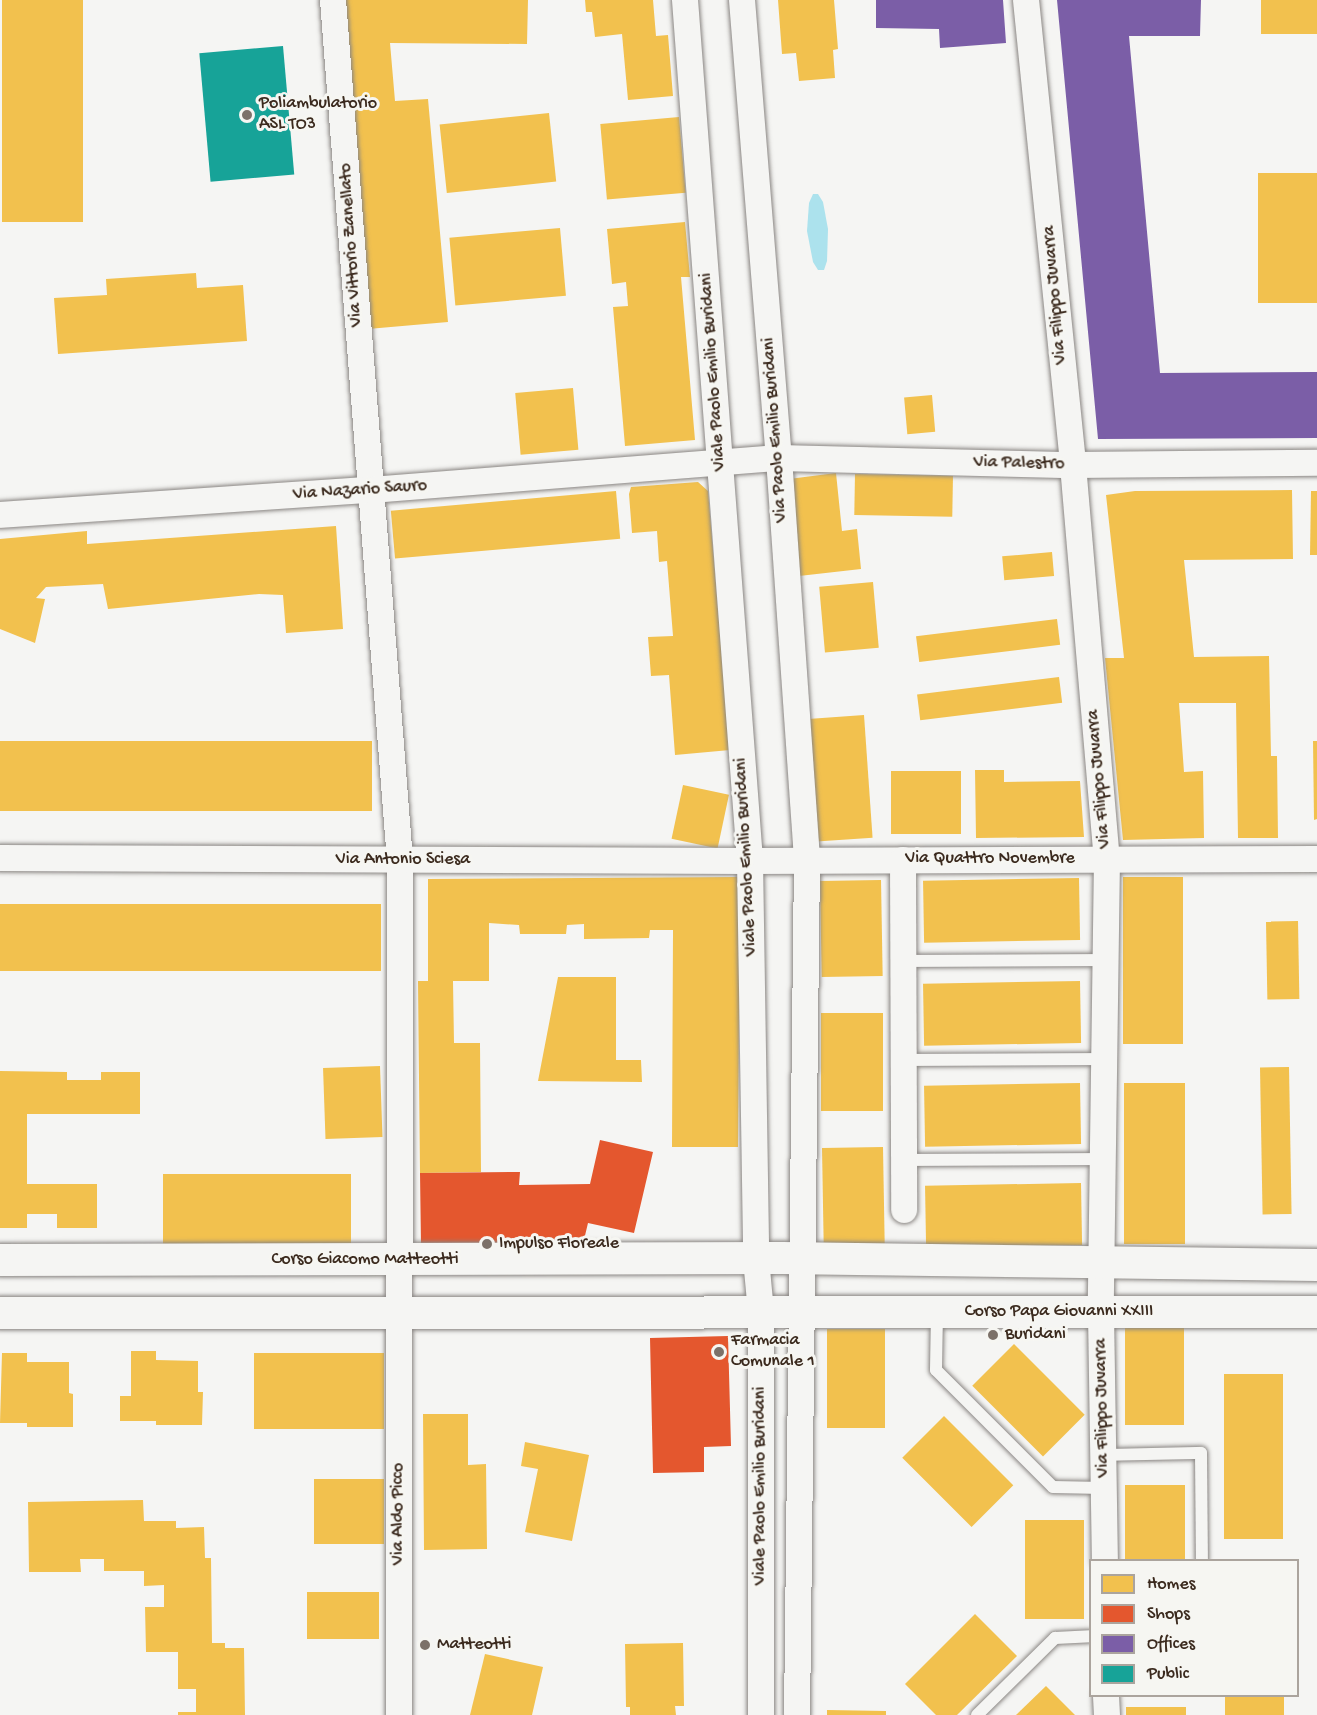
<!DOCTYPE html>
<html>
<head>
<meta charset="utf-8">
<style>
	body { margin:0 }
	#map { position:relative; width:1317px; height:1715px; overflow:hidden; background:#f5f5f3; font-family:"Gochi Hand",sans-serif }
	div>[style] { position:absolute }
	.water>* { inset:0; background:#ace2ed }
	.homes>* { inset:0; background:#f2c14e; transform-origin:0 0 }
	.shops>* { inset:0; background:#e4572e }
	.offices>* { inset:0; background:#7b5ea7 }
	.public>* { inset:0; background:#17a398; transform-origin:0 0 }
	.roads { filter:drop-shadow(0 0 2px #8a8683) drop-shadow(0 0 2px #8a8683) }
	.service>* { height:12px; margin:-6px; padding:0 6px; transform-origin:6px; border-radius:6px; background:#f5f5f3 }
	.minor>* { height:26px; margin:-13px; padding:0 13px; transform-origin:13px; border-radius:13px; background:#f5f5f3 }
	.tertiary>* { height:32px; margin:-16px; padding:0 16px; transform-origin:16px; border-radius:16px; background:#f5f5f3 }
	.dots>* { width:16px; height:16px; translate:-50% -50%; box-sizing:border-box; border:3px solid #f6f6f2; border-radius:50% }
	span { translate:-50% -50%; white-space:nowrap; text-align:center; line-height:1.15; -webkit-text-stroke:6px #f6f6f2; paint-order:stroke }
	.poi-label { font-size:18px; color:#3b2a1e }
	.left { translate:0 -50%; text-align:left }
	.street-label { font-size:18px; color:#3b2a1e }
	.legend { position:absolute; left:1089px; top:1559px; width:210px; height:138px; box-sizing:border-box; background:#f6f6f2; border:2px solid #aba49d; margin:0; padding:8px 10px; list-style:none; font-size:18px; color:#3b2a1e }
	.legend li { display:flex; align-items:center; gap:12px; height:30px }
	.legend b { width:30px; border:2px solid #aba49d }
</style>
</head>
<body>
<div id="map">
	<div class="water">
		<i style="clip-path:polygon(813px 194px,818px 194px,823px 202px,828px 229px,827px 261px,824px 270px,818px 270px,813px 262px,807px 231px,809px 203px)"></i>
	</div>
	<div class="homes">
		<i style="left:2px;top:0;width:81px;height:222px"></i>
		<i style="clip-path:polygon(340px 0,528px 0,527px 44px,390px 43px,395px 101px,428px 99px,448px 322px,368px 329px)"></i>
		<i style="clip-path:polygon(585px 0,653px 0,656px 36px,668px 35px,673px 96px,628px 100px,622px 34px,595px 37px,592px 12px,586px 12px)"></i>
		<i style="clip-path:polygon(778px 0,834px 0,838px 49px,833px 50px,835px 78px,799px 81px,796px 53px,782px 54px)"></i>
		<i style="left:1261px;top:0;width:56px;height:34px"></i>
		<i style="left:549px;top:113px;width:69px;height:110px;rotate:84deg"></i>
		<i style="left:679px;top:117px;width:76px;height:79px;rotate:85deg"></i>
		<i style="left:1258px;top:173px;width:59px;height:130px"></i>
		<i style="clip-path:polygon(685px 222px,690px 277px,681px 277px,695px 440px,625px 446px,613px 307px,628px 306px,626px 282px,612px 284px,607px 229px)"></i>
		<i style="left:560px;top:228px;width:68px;height:111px;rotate:85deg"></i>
		<i style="clip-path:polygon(196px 273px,197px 288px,243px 285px,247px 341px,58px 354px,54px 298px,107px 295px,106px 279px)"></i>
		<i style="left:573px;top:388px;width:62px;height:58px;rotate:85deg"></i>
		<i style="left:932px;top:395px;width:37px;height:28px;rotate:85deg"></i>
		<i style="clip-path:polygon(836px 473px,842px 531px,857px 529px,861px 569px,799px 576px,789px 479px)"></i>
		<i style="left:855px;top:474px;width:98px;height:41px;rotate:1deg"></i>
		<i style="clip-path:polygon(698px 482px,708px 491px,730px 750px,675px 755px,669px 675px,651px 676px,648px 637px,673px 636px,667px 561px,659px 562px,657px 531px,632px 533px,629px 494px,631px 487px)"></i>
		<i style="clip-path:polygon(1292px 490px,1293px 559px,1184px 560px,1194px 657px,1269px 656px,1271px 756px,1277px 756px,1278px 838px,1238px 838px,1236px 703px,1179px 703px,1184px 772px,1203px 771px,1204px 838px,1123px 840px,1105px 658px,1124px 658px,1106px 495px,1135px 491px)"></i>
		<i style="left:616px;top:491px;width:48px;height:226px;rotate:85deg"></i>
		<i style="clip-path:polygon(1311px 491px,1317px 491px,1317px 555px,1310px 555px)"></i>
		<i style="clip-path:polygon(336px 526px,343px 629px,286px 633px,283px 595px,259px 594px,108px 609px,103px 584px,46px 587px,36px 598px,45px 599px,35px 643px,0 629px,0 539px,87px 531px,87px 544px)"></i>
		<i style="left:1052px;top:552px;width:24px;height:50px;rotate:85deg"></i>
		<i style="left:873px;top:582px;width:66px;height:54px;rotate:85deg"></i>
		<i style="left:1057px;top:619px;width:26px;height:142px;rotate:83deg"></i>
		<i style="left:1059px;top:677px;width:26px;height:143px;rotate:83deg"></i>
		<i style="left:864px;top:715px;width:123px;height:56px;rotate:86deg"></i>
		<i style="left:0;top:741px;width:372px;height:70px"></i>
		<i style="clip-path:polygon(1313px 741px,1317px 741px,1317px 819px,1314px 820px)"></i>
		<i style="clip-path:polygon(975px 770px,1004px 770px,1004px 782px,1080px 781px,1084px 837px,976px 838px)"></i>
		<i style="left:891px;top:771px;width:70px;height:63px"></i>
		<i style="left:683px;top:785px;width:47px;height:55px;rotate:12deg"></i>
		<i style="clip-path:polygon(740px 877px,738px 1147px,672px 1147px,673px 930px,650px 930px,649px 938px,584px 939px,584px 924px,567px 925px,566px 934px,520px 934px,519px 925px,489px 923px,489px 981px,453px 981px,454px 1043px,480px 1043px,481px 1172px,420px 1173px,418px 981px,428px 981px,428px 879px)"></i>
		<i style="left:1183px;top:877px;width:167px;height:60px;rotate:90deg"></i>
		<i style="left:1079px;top:878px;width:62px;height:156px;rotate:89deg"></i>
		<i style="left:881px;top:880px;width:96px;height:61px;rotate:89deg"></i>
		<i style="left:0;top:904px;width:381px;height:67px"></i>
		<i style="left:1298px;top:921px;width:78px;height:32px;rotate:89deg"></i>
		<i style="clip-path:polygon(558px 977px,616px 977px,616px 1060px,641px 1060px,642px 1082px,538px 1081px)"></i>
		<i style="left:1080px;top:981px;width:62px;height:157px;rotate:89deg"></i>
		<i style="left:883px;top:1013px;width:98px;height:62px;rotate:90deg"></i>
		<i style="left:380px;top:1066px;width:71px;height:57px;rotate:88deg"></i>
		<i style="left:1289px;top:1067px;width:147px;height:29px;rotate:89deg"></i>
		<i style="clip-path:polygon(0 1071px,67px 1072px,67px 1080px,101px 1080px,101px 1072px,140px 1072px,140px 1114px,27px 1114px,27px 1184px,97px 1184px,97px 1228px,57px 1228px,57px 1214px,27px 1214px,27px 1228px,0 1228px)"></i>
		<i style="left:1080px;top:1083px;width:61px;height:156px;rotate:89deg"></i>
		<i style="left:1185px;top:1083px;width:161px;height:61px;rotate:90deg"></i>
		<i style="left:883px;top:1147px;width:100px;height:61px;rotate:89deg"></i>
		<i style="left:163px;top:1174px;width:188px;height:74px"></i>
		<i style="left:1081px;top:1183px;width:62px;height:156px;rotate:89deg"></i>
		<i style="left:1125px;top:1328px;width:59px;height:97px"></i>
		<i style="left:827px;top:1329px;width:58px;height:99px"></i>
		<i style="left:1014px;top:1344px;width:100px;height:59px;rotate:45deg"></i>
		<i style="clip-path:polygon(131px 1351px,156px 1351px,156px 1360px,198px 1361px,198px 1392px,203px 1392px,202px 1425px,156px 1425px,156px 1421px,120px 1421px,120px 1396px,131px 1396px)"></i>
		<i style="clip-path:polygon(2px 1353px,27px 1353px,27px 1362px,69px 1362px,69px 1393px,73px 1394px,73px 1427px,27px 1427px,27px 1423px,0 1423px)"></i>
		<i style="left:254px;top:1353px;width:130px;height:76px"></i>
		<i style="left:1224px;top:1374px;width:59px;height:165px"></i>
		<i style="clip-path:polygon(423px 1414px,468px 1414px,468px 1465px,486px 1464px,487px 1549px,424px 1550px)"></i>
		<i style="left:944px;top:1416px;width:98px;height:59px;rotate:45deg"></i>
		<i style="clip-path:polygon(525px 1442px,589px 1455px,572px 1541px,525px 1532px,538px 1469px,521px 1466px)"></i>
		<i style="left:384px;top:1479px;width:65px;height:70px;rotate:90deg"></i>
		<i style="left:1125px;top:1485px;width:60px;height:75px"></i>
		<i style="clip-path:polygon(143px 1500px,144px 1521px,176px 1521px,176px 1528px,204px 1527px,205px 1558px,211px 1558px,212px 1643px,225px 1643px,225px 1648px,244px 1648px,245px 1715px,178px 1715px,178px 1712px,196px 1712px,196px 1689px,178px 1689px,178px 1652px,146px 1652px,145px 1607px,164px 1607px,164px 1585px,144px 1586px,144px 1571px,104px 1571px,104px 1559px,80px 1559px,81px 1572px,29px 1572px,28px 1502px)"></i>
		<i style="left:1025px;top:1520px;width:59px;height:99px"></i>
		<i style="left:307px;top:1592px;width:72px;height:47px"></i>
		<i style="clip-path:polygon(975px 1614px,1017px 1656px,957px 1715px,936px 1715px,905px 1684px)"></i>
		<i style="clip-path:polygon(683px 1643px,684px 1706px,675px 1706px,676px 1715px,630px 1715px,630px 1707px,626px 1707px,625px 1644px)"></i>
		<i style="clip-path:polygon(485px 1654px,543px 1667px,532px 1715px,470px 1715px)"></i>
		<i style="clip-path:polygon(1046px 1686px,1075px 1715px,1016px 1715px)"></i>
		<i style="left:1225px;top:1696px;width:59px;height:19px"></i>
		<i style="left:1126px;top:1707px;width:60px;height:8px"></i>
		<i style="clip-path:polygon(827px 1710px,886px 1711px,886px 1715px,827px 1715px)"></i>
	</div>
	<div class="shops">
		<i style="clip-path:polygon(600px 1140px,653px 1152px,634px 1233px,588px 1223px,583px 1244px,421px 1245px,420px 1173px,520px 1172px,519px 1185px,590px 1184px)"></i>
		<i style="clip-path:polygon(728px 1336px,731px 1446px,704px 1447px,704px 1472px,653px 1473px,650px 1338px)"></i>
	</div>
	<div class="offices">
		<i style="clip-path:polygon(876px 0,1003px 0,1006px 43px,940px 48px,939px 29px,876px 28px)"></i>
		<i style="clip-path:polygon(1057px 0,1201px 0,1200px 36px,1129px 36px,1160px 373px,1317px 372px,1317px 438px,1098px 439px)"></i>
	</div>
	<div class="public">
		<i style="left:283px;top:46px;width:129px;height:84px;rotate:85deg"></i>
	</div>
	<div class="roads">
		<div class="service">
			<i style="left:904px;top:961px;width:201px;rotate:-0.3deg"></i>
			<i style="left:904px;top:1060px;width:201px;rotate:-0.3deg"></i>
			<i style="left:904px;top:1160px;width:200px;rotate:-0.3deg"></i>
			<i style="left:937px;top:1312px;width:58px;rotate:91deg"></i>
			<i style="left:936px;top:1370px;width:165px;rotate:45deg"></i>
			<i style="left:1053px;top:1487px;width:51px;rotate:1.1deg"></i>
			<i style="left:1103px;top:1455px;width:98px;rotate:-1.2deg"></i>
			<i style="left:1201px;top:1453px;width:107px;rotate:89.5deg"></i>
			<i style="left:977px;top:1715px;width:110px;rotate:-44.6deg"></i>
			<i style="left:1055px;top:1638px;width:35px;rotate:-3deg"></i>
		</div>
		<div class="minor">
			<i style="left:333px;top:0;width:863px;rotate:85.55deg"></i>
			<i style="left:400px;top:860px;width:855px;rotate:90.07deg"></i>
			<i style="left:685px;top:0;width:863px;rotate:85.68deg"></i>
			<i style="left:750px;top:861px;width:398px;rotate:89.1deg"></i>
			<i style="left:756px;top:1259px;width:53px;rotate:84.6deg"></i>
			<i style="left:761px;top:1312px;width:403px;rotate:90deg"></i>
			<i style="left:742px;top:0;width:459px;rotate:85.4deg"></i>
			<i style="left:779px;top:458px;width:404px;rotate:86deg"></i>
			<i style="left:807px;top:861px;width:854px;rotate:90.67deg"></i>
			<i style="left:1026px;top:0;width:467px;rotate:84.2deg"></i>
			<i style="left:1073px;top:465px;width:394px;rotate:85.1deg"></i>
			<i style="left:1107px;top:858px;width:454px;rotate:90.8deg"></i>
			<i style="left:1101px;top:1312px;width:248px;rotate:89.1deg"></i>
			<i style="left:0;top:515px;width:372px;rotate:-3.9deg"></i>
			<i style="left:371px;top:490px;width:409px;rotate:-4.5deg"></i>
			<i style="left:779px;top:458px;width:294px;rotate:1.4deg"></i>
			<i style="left:1073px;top:465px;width:244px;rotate:-0.5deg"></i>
			<i style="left:0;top:858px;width:750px;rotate:0.23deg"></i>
			<i style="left:750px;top:861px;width:567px;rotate:-0.2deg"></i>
			<i style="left:903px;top:860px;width:350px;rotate:89.8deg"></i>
			<i style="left:1106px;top:1696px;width:19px;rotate:87deg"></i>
		</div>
		<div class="tertiary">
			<i style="left:0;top:1260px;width:782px;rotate:-0.15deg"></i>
			<i style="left:782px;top:1258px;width:535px;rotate:0.75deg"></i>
			<i style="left:0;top:1313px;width:1317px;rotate:-0.04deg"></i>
		</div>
	</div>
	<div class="dots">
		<i style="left:247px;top:115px;background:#7c7169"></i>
		<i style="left:487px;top:1244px;background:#7c7169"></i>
		<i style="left:993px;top:1335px;background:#7c7169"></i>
		<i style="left:719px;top:1352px;background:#7c7169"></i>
		<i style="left:425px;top:1645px;background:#7c7169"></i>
	</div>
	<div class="poi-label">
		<span class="left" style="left:259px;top:115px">Poliambulatorio<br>ASL TO3</span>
		<span class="left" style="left:499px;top:1244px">Impulso Floreale</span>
		<span class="left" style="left:1005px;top:1335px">Buridani</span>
		<span class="left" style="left:731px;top:1352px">Farmacia<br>Comunale 1</span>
		<span class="left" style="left:437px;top:1645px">Matteotti</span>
	</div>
	<div class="street-label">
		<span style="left:352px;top:245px;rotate:-94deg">Via Vittorio Zanellato</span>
		<span style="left:1056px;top:295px;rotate:-95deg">Via Filippo Juvarra</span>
		<span style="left:714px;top:372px;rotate:-94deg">Viale Paolo Emilio Buridani</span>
		<span style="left:776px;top:430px;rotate:-94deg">Via Paolo Emilio Buridani</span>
		<span style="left:1019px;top:464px;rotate:1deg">Via Palestro</span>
		<span style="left:360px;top:491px;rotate:-4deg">Via Nazario Sauro</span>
		<span style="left:1100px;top:779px;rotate:-95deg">Via Filippo Juvarra</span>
		<span style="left:747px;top:857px;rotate:-93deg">Viale Paolo Emilio Buridani</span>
		<span style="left:990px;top:859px">Via Quattro Novembre</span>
		<span style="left:403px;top:860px">Via Antonio Sciesa</span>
		<span style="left:365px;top:1260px">Corso Giacomo Matteotti</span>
		<span style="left:1059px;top:1312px">Corso Papa Giovanni XXIII</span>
		<span style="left:1103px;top:1408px;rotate:-91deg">Via Filippo Juvarra</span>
		<span style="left:761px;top:1486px;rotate:-90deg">Viale Paolo Emilio Buridani</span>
		<span style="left:399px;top:1514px;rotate:-90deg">Via Aldo Picco</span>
	</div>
	<ul class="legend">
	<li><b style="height:16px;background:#f2c14e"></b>Homes</li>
	<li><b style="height:16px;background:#e4572e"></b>Shops</li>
	<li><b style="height:16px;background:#7b5ea7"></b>Offices</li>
	<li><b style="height:16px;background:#17a398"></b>Public</li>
	</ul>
</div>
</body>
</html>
